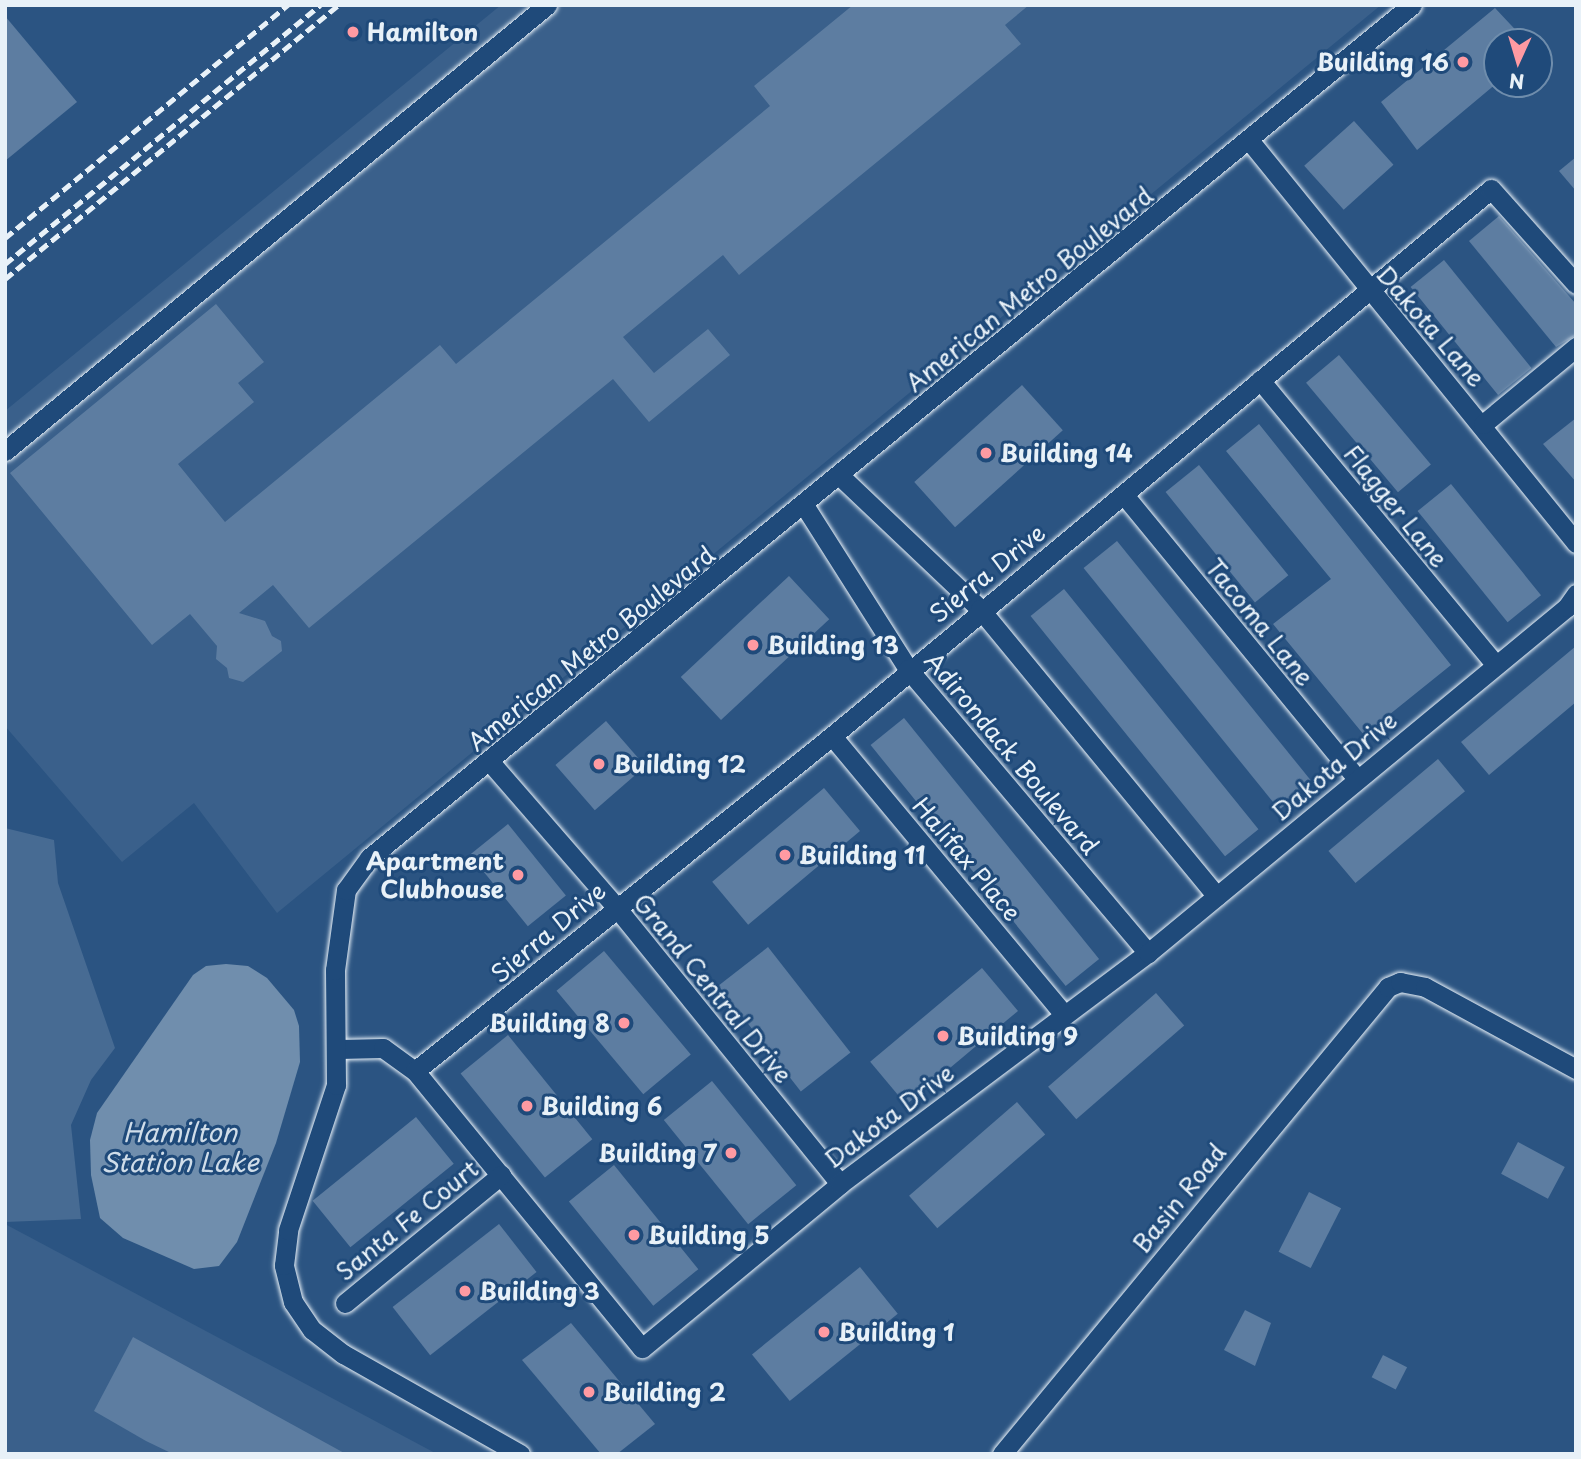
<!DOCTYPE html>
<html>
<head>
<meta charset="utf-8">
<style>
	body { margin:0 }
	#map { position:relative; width:1581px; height:1459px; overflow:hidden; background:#2b5482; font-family:"Playpen Sans",sans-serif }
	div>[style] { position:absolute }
	.built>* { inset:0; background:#3a608b }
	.green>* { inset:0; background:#476b93 }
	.water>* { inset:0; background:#708ead }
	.building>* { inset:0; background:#5d7da1; transform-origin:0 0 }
	.roads { filter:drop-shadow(0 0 2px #e8f1f8) drop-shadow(0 0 2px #e8f1f8) }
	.minor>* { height:19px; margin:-9.5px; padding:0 9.5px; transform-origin:9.5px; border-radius:9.5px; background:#1f4a7a }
	.rail>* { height:5px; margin-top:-2.5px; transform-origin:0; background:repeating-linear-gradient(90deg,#e8f1f8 0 10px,transparent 0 15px) }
	.dots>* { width:19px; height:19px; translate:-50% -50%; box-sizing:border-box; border:4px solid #1f4a7a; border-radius:50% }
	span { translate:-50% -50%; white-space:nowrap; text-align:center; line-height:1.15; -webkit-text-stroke:6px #1f4a7a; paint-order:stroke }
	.poi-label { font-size:24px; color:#e8f1f8; font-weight:700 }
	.left { translate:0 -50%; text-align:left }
	.right { translate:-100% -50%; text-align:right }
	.street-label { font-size:24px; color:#e8f1f8 }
	.water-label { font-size:26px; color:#d0dde9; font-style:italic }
	.frame { position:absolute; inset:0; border:7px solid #e8f1f8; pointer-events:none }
	.north { position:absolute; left:1483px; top:28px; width:70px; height:70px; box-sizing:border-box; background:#1f4a7a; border:2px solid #6f8dac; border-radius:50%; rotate:184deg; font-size:19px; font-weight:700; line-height:28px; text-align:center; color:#e8f1f8 }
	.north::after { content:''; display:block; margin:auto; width:24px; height:32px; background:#ff9aa2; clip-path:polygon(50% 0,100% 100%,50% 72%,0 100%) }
</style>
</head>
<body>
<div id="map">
	<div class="built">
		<i style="clip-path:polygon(501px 5px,1381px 5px,277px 913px,194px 803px,122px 862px,5px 726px,5px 411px)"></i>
		<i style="clip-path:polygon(5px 1224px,437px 1454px,5px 1454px)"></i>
	</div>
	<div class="green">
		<i style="clip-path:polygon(5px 828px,54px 840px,58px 883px,115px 1048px,91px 1080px,71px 1125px,81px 1219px,5px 1222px)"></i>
	</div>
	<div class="water">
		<i style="clip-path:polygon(226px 964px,248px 966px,267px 978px,294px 1010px,299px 1026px,300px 1062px,276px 1143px,237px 1242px,219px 1266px,194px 1269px,123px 1238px,100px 1218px,91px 1175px,90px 1140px,97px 1113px,193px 975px,206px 966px)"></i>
	</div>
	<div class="building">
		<i style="clip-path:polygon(853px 5px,1029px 5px,1005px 25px,1021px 44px,739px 275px,723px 255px,623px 337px,654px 373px,708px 329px,730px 355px,649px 422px,613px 379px,309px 628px,273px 585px,239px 613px,265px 621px,272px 636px,281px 641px,282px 651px,243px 682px,229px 678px,227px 668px,216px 659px,217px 646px,190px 614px,152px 645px,10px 473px,216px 304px,264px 362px,238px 383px,254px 402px,178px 464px,225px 522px,440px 345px,456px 364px,770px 106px,754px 86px)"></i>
		<i style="clip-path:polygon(1495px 8px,1527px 42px,1497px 42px,1497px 83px,1417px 150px,1381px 102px)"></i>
		<i style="clip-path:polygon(5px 16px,77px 102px,5px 161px)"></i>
		<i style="left:1354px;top:121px;width:59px;height:67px;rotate:48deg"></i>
		<i style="clip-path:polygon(1576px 157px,1576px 191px,1559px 171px)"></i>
		<i style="clip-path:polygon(1499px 216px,1576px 304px,1576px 335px,1556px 347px,1469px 241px)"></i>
		<i style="left:1444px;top:260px;width:139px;height:43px;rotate:51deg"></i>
		<i style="left:1339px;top:355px;width:143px;height:43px;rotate:50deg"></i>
		<i style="left:1022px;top:385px;width:61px;height:145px;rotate:48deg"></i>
		<i style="clip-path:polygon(1576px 418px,1576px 482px,1543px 444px)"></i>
		<i style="clip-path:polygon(1259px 424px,1451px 665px,1364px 735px,1273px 624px,1331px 579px,1226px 451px)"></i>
		<i style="left:1199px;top:465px;width:142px;height:43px;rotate:51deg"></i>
		<i style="left:1451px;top:484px;width:143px;height:43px;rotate:51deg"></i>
		<i style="left:1117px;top:541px;width:311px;height:43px;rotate:51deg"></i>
		<i style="left:789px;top:576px;width:59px;height:148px;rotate:47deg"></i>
		<i style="left:1064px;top:589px;width:309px;height:43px;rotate:51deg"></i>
		<i style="clip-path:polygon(1576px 646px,1576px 702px,1489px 775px,1461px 742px)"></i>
		<i style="left:904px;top:718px;width:310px;height:43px;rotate:51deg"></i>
		<i style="left:606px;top:721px;width:60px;height:67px;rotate:49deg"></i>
		<i style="left:1438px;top:759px;width:42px;height:143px;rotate:50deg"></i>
		<i style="left:824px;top:788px;width:56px;height:146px;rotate:50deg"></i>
		<i style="left:508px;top:824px;width:92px;height:49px;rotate:51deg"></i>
		<i style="left:768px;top:947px;width:134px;height:63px;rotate:52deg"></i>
		<i style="left:604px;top:951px;width:135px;height:62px;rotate:50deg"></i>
		<i style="left:982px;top:968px;width:56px;height:146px;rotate:50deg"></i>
		<i style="left:1156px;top:993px;width:43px;height:143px;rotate:49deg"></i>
		<i style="left:508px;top:1035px;width:134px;height:61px;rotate:51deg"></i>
		<i style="left:712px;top:1081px;width:134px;height:62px;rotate:51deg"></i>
		<i style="left:1017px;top:1102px;width:43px;height:143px;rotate:49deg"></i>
		<i style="left:416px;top:1117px;width:60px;height:133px;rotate:51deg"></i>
		<i style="left:1518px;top:1142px;width:53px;height:36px;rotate:28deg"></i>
		<i style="left:614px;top:1165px;width:134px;height:58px;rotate:51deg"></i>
		<i style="left:1309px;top:1192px;width:36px;height:67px;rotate:27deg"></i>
		<i style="left:499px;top:1224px;width:61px;height:135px;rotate:52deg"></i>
		<i style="left:860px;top:1267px;width:60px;height:139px;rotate:51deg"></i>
		<i style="clip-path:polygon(1245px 1310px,1271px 1323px,1255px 1366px,1224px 1350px)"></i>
		<i style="clip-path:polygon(571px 1323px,655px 1424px,617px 1454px,601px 1454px,522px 1360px)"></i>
		<i style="clip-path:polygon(133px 1337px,346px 1454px,173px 1454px,146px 1441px,94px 1411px)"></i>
		<i style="left:1383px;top:1355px;width:27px;height:25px;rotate:27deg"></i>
	</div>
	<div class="roads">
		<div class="minor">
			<i style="left:1249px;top:140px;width:519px;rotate:50.94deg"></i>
			<i style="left:1260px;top:380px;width:369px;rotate:50.4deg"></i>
			<i style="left:1483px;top:424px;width:121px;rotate:-39.6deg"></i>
			<i style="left:5px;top:451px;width:702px;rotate:-39.45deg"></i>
			<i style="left:840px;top:476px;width:193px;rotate:43.5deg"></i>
			<i style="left:980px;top:609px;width:372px;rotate:50.5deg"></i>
			<i style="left:1124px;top:495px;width:367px;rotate:50.6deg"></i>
			<i style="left:804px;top:505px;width:194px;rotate:57.6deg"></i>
			<i style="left:908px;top:669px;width:372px;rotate:49.8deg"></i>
			<i style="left:832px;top:736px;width:362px;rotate:50.2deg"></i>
			<i style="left:490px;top:762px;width:192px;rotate:49deg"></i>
			<i style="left:616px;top:907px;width:356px;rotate:51deg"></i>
			<i style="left:339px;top:1049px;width:44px;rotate:-1.3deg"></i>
			<i style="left:383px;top:1048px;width:39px;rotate:36deg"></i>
			<i style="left:415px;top:1071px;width:358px;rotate:50.7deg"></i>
			<i style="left:642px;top:1348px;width:257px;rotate:-39.6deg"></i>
			<i style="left:840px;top:1184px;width:385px;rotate:-36.9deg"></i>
			<i style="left:1148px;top:953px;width:543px;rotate:-39.55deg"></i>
			<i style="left:1567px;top:607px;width:16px;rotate:-55deg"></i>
			<i style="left:415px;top:1071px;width:535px;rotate:-38.78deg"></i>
			<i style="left:832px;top:736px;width:856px;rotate:-39.69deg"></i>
			<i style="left:1491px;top:189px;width:127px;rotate:48.2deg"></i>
			<i style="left:345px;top:1303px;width:202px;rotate:-39.4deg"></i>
			<i style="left:520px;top:1454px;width:203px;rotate:-150.5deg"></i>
			<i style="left:343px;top:1354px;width:39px;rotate:-142deg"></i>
			<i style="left:312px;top:1330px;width:34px;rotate:-124deg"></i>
			<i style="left:293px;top:1302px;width:38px;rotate:-104deg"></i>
			<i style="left:284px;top:1265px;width:35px;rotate:-83deg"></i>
			<i style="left:288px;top:1230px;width:153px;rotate:-71.7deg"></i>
			<i style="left:336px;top:1085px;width:115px;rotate:-90.5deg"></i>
			<i style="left:335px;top:970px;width:81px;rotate:-82.2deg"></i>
			<i style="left:346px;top:890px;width:39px;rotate:-54deg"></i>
			<i style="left:369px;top:858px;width:1347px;rotate:-39.28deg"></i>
			<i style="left:1002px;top:1454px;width:606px;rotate:-50.42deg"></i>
			<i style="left:1388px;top:987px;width:13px;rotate:-23deg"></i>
			<i style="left:1400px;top:982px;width:25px;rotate:11deg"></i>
			<i style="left:1425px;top:987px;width:172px;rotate:28.5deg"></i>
		</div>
	</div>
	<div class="rail">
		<i style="left:5px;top:238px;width:367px;rotate:-39.5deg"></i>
		<i style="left:5px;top:264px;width:408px;rotate:-39.4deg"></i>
		<i style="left:5px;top:279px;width:431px;rotate:-39.4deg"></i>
	</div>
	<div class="dots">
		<i style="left:353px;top:32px;background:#ff9aa2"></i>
		<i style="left:1463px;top:62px;background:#ff9aa2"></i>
		<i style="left:986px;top:453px;background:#ff9aa2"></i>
		<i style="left:753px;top:645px;background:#ff9aa2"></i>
		<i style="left:599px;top:764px;background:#ff9aa2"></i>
		<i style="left:785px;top:855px;background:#ff9aa2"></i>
		<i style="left:518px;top:875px;background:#ff9aa2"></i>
		<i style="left:624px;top:1023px;background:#ff9aa2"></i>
		<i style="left:943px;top:1036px;background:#ff9aa2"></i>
		<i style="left:527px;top:1106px;background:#ff9aa2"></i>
		<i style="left:731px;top:1153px;background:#ff9aa2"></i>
		<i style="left:634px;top:1235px;background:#ff9aa2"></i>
		<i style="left:465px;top:1291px;background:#ff9aa2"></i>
		<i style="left:824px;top:1332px;background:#ff9aa2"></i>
		<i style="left:589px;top:1392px;background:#ff9aa2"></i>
	</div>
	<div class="poi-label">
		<span class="left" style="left:367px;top:32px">Hamilton</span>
		<span class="right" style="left:1449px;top:62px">Building 16</span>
		<span class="left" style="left:1000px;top:453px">Building 14</span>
		<span class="left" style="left:767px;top:645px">Building 13</span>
		<span class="left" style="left:613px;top:764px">Building 12</span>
		<span class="left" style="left:799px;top:855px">Building 11</span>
		<span class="right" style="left:504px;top:875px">Apartment<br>Clubhouse</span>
		<span class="right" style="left:610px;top:1023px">Building 8</span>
		<span class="left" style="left:957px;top:1036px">Building 9</span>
		<span class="left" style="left:541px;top:1106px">Building 6</span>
		<span class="right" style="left:717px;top:1153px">Building 7</span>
		<span class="left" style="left:648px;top:1235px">Building 5</span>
		<span class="left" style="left:479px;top:1291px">Building 3</span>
		<span class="left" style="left:838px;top:1332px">Building 1</span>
		<span class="left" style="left:603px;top:1392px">Building 2</span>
	</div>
	<div class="street-label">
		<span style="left:1029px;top:289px;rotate:-39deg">American Metro Boulevard</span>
		<span style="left:1431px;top:326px;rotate:49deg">Dakota Lane</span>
		<span style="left:1396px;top:506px;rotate:51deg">Flagger Lane</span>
		<span style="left:987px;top:573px;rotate:-39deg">Sierra Drive</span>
		<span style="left:1260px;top:622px;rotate:51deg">Tacoma Lane</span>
		<span style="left:591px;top:648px;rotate:-39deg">American Metro Boulevard</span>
		<span style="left:1012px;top:753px;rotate:50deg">Adirondack Boulevard</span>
		<span style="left:1334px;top:766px;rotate:-40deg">Dakota Drive</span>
		<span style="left:967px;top:859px;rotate:50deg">Halifax Place</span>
		<span style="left:548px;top:932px;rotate:-40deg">Sierra Drive</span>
		<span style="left:713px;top:988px;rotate:51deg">Grand Central Drive</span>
		<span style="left:889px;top:1116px;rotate:-37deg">Dakota Drive</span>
		<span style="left:1179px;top:1198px;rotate:-51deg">Basin Road</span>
		<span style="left:407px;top:1220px;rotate:-39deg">Santa Fe Court</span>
	</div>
	<div class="water-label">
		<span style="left:180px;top:1147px">Hamilton<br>Station Lake</span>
	</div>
	<div class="frame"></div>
	<div class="north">N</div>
</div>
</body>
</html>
